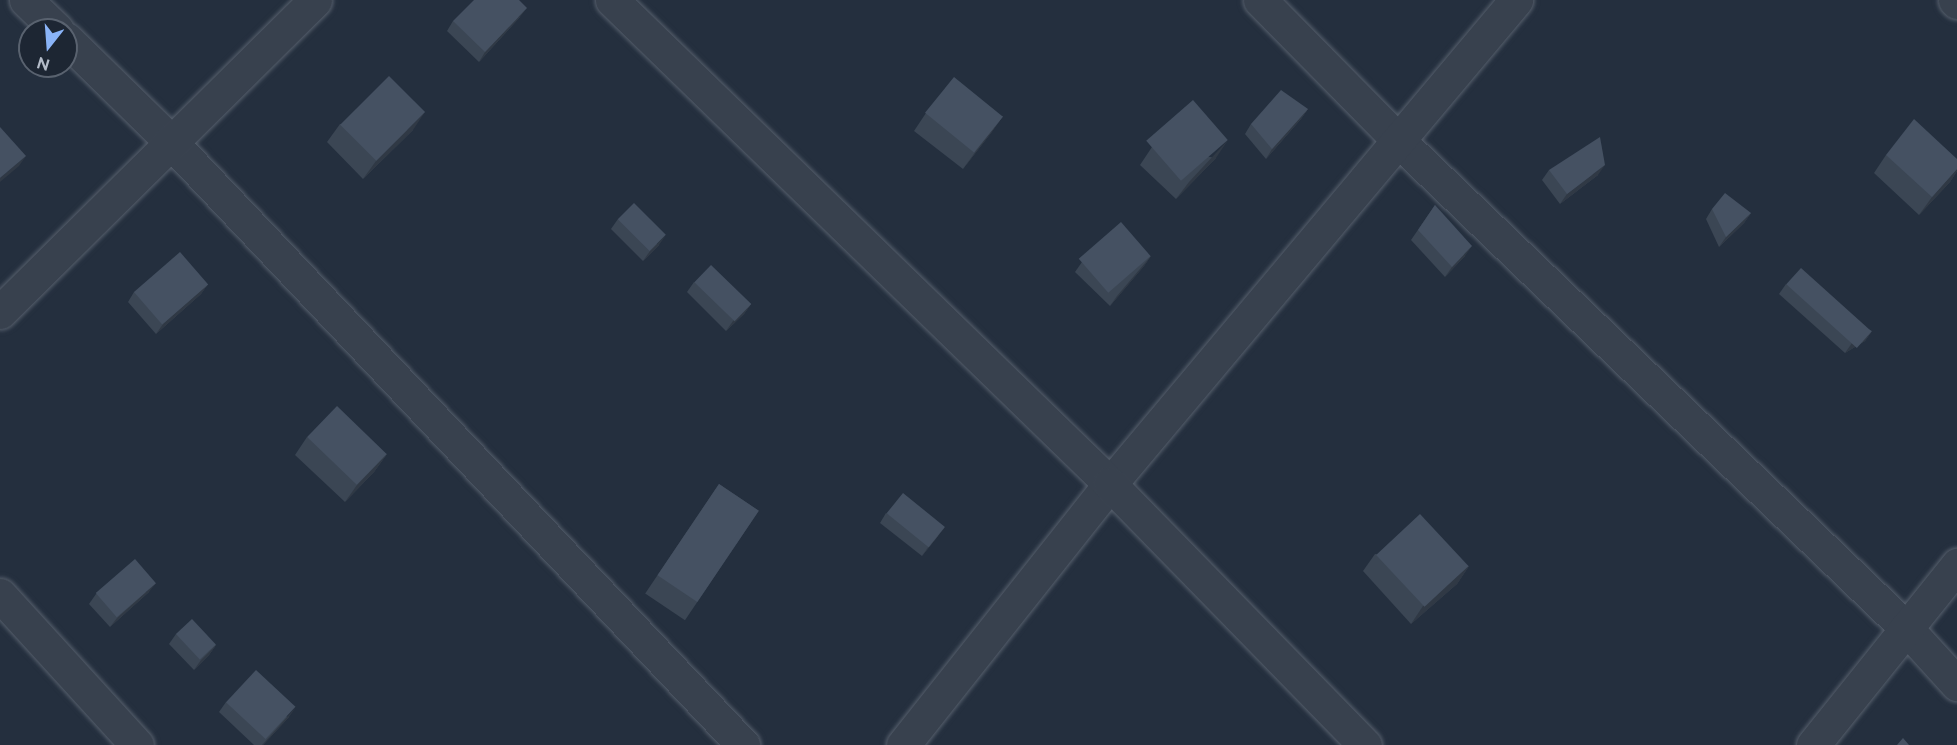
<!DOCTYPE html>
<html>
<head>
<meta charset="utf-8">
<style>
	body { margin:0 }
	#map { position:relative; width:1957px; height:745px; overflow:hidden; background:#242f3e; font-family:Raleway,sans-serif }
	div>[style] { position:absolute }
	.roads { filter:drop-shadow(0 0 2px #565f6c) drop-shadow(0 0 2px #565f6c) }
	.minor>* { height:33px; margin:-16.5px; padding:0 16.5px; transform-origin:16.5px; border-radius:16.5px; background:#38414e }
	.tertiary>* { height:33px; margin:-16.5px; padding:0 16.5px; transform-origin:16.5px; border-radius:16.5px; background:#38414e }
	.wall>* { inset:0; background:#3b4654; transform-origin:0 0 }
	.shaded-wall>* { inset:0; background:#303945 }
	.building>* { inset:0; background:#455162; transform-origin:0 0 }
	span { translate:-50% -50%; white-space:nowrap; text-align:center; line-height:1.15; -webkit-text-stroke:4.5px #1d2633; paint-order:stroke }
	.north { position:absolute; left:18px; top:18px; width:60px; height:60px; box-sizing:border-box; background:#1d2633; border:2px solid #59626f; border-radius:50%; rotate:197deg; font-size:16px; font-weight:700; line-height:24px; text-align:center; color:#b4bcc9 }
	.north::after { content:''; display:block; margin:auto; width:21px; height:27px; background:#8ab4f8; clip-path:polygon(50% 0,100% 100%,50% 72%,0 100%) }
</style>
</head>
<body>
<div id="map">
	<div class="roads">
		<div class="minor">
			<i style="left:26px;top:0;width:43px;rotate:44.1deg"></i>
			<i style="left:1260px;top:0;width:197px;rotate:45.4deg"></i>
			<i style="left:1398px;top:140px;width:704px;rotate:43.85deg"></i>
			<i style="left:1906px;top:628px;width:76px;rotate:47.7deg"></i>
			<i style="left:1955px;top:0;width:3px;rotate:45deg"></i>
			<i style="left:66px;top:39px;width:146px;rotate:44.4deg"></i>
			<i style="left:170px;top:141px;width:833px;rotate:46.51deg"></i>
			<i style="left:0;top:312px;width:443px;rotate:-44.7deg"></i>
			<i style="left:0;top:595px;width:203px;rotate:47.6deg"></i>
			<i style="left:903px;top:745px;width:333px;rotate:-51.6deg"></i>
			<i style="left:1110px;top:484px;width:632px;rotate:-50.01deg"></i>
			<i style="left:1813px;top:745px;width:231px;rotate:-51.3deg"></i>
		</div>
		<div class="tertiary">
			<i style="left:612px;top:0;width:694px;rotate:44.18deg"></i>
			<i style="left:1110px;top:484px;width:365px;rotate:45.7deg"></i>
		</div>
	</div>
	<div class="wall">
		<i style="clip-path:polygon(520px 17px,479px 62px,447px 31px,453px 21px)"></i>
		<i style="clip-path:polygon(1308px 109px,1301px 119px,1266px 159px,1245px 134px,1251px 124px)"></i>
		<i style="clip-path:polygon(926px 113px,1003px 116px,991px 133px,963px 169px,914px 131px)"></i>
		<i style="clip-path:polygon(340px 124px,413px 130px,363px 179px,327px 142px)"></i>
		<i style="clip-path:polygon(1152px 147px,1216px 158px,1176px 199px,1140px 165px)"></i>
		<i style="clip-path:polygon(1886px 155px,1957px 159px,1957px 171px,1950px 182px,1919px 215px,1874px 173px)"></i>
		<i style="clip-path:polygon(1549px 170px,1598px 175px,1560px 204px,1542px 180px)"></i>
		<i style="clip-path:polygon(1435px 205px,1465px 256px,1445px 277px,1411px 240px)"></i>
		<i style="clip-path:polygon(1712px 209px,1751px 213px,1744px 223px,1719px 247px,1706px 219px)"></i>
		<i style="clip-path:polygon(618px 219px,659px 245px,643px 261px,611px 229px)"></i>
		<i style="clip-path:polygon(1151px 256px,1144px 266px,1110px 306px,1075px 272px,1082px 262px)"></i>
		<i style="clip-path:polygon(694px 282px,751px 304px,744px 314px,726px 331px,687px 292px)"></i>
		<i style="clip-path:polygon(208px 284px,201px 294px,156px 334px,128px 302px,134px 292px)"></i>
		<i style="clip-path:polygon(1786px 284px,1872px 331px,1865px 341px,1845px 353px,1779px 294px)"></i>
		<i style="clip-path:polygon(307px 437px,387px 454px,374px 472px,345px 502px,295px 455px)"></i>
		<i style="left:719px;top:484px;width:48px;height:132px;rotate:34deg"></i>
		<i style="clip-path:polygon(886px 513px,938px 536px,922px 556px,880px 523px)"></i>
		<i style="clip-path:polygon(1375px 554px,1469px 566px,1457px 584px,1411px 624px,1363px 571px)"></i>
		<i style="clip-path:polygon(149px 592px,110px 627px,89px 604px,96px 594px)"></i>
		<i style="clip-path:polygon(176px 634px,216px 645px,209px 655px,194px 670px,169px 644px)"></i>
		<i style="clip-path:polygon(226px 702px,289px 717px,263px 745px,254px 745px,219px 712px)"></i>
	</div>
	<div class="shaded-wall">
		<i style="clip-path:polygon(527px 8px,520px 17px,479px 62px,485px 52px)"></i>
		<i style="clip-path:polygon(1308px 109px,1301px 119px,1266px 159px,1272px 149px)"></i>
		<i style="clip-path:polygon(425px 112px,413px 130px,363px 179px,376px 161px)"></i>
		<i style="clip-path:polygon(1003px 116px,991px 133px,963px 169px,976px 151px)"></i>
		<i style="clip-path:polygon(1228px 140px,1216px 158px,1176px 199px,1189px 182px)"></i>
		<i style="clip-path:polygon(26px 156px,19px 166px,0 182px,0 178px)"></i>
		<i style="clip-path:polygon(1605px 165px,1598px 175px,1560px 204px,1567px 194px)"></i>
		<i style="clip-path:polygon(1957px 169px,1957px 171px,1950px 182px,1919px 215px,1932px 197px)"></i>
		<i style="clip-path:polygon(1751px 213px,1744px 223px,1719px 247px,1726px 237px)"></i>
		<i style="clip-path:polygon(666px 235px,659px 245px,643px 261px,650px 251px)"></i>
		<i style="clip-path:polygon(1472px 246px,1465px 256px,1445px 277px,1452px 267px)"></i>
		<i style="clip-path:polygon(1151px 256px,1144px 266px,1110px 306px,1117px 296px)"></i>
		<i style="clip-path:polygon(208px 284px,201px 294px,156px 334px,163px 324px)"></i>
		<i style="clip-path:polygon(751px 304px,744px 314px,726px 331px,733px 321px)"></i>
		<i style="clip-path:polygon(1872px 331px,1865px 341px,1845px 353px,1852px 343px)"></i>
		<i style="clip-path:polygon(387px 454px,374px 472px,345px 502px,357px 485px)"></i>
		<i style="clip-path:polygon(945px 527px,938px 536px,922px 556px,929px 546px)"></i>
		<i style="clip-path:polygon(1469px 566px,1457px 584px,1411px 624px,1423px 606px)"></i>
		<i style="clip-path:polygon(156px 583px,149px 592px,110px 627px,117px 618px)"></i>
		<i style="clip-path:polygon(216px 645px,209px 655px,194px 670px,201px 660px)"></i>
		<i style="clip-path:polygon(296px 707px,289px 717px,263px 745px,262px 745px)"></i>
	</div>
	<div class="building">
		<i style="clip-path:polygon(474px 0,519px 0,527px 8px,485px 52px,453px 21px)"></i>
		<i style="left:389px;top:76px;width:51px;height:69px;rotate:45deg"></i>
		<i style="left:954px;top:77px;width:63px;height:46px;rotate:39deg"></i>
		<i style="clip-path:polygon(1281px 90px,1308px 109px,1272px 149px,1251px 124px)"></i>
		<i style="left:1193px;top:100px;width:53px;height:62px;rotate:49deg"></i>
		<i style="clip-path:polygon(1914px 119px,1957px 159px,1957px 169px,1932px 197px,1886px 155px)"></i>
		<i style="clip-path:polygon(0 127px,26px 156px,0 178px)"></i>
		<i style="clip-path:polygon(1600px 137px,1605px 165px,1567px 194px,1549px 170px)"></i>
		<i style="clip-path:polygon(1725px 193px,1751px 213px,1726px 237px,1712px 209px)"></i>
		<i style="left:634px;top:203px;width:45px;height:23px;rotate:45deg"></i>
		<i style="clip-path:polygon(1435px 205px,1472px 246px,1452px 267px,1418px 230px)"></i>
		<i style="left:1121px;top:222px;width:45px;height:56px;rotate:49deg"></i>
		<i style="left:180px;top:252px;width:43px;height:61px;rotate:49deg"></i>
		<i style="left:711px;top:265px;width:56px;height:24px;rotate:44deg"></i>
		<i style="left:1801px;top:268px;width:95px;height:22px;rotate:42deg"></i>
		<i style="left:337px;top:406px;width:69px;height:43px;rotate:44deg"></i>
		<i style="left:719px;top:484px;width:48px;height:110px;rotate:34deg"></i>
		<i style="left:903px;top:493px;width:54px;height:26px;rotate:39deg"></i>
		<i style="left:1420px;top:514px;width:71px;height:60px;rotate:47deg"></i>
		<i style="left:135px;top:559px;width:32px;height:52px;rotate:49deg"></i>
		<i style="left:192px;top:619px;width:35px;height:22px;rotate:47deg"></i>
		<i style="left:256px;top:670px;width:54px;height:44px;rotate:43deg"></i>
		<i style="clip-path:polygon(1903px 738px,1909px 745px,1897px 745px)"></i>
	</div>
	<div class="north">N</div>
</div>
</body>
</html>
